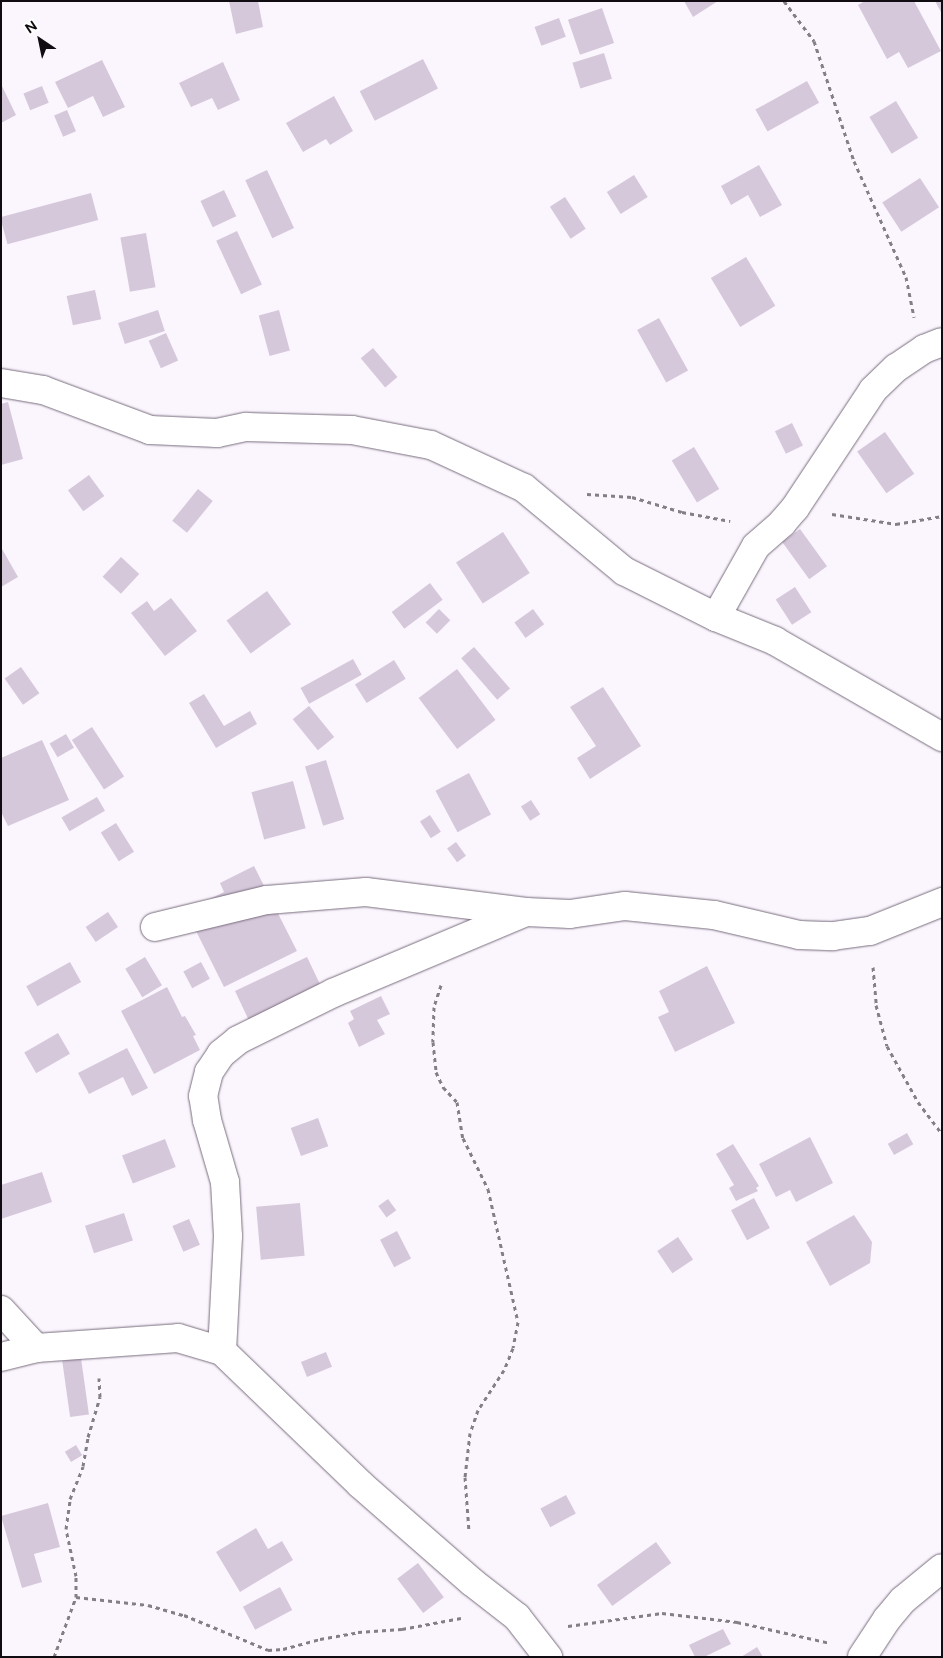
<!DOCTYPE html>
<html>
<head>
<meta charset="utf-8">
<style>
	body { margin:0 }
	#map { position:relative; width:943px; height:1658px; overflow:hidden; background:#fbf6fe; font-family:Figtree,sans-serif }
	div>[style] { position:absolute }
	.building>* { inset:0; background:#d6c8db; transform-origin:0 0 }
	.path>* { height:3px; margin-top:-1.5px; transform-origin:0; background:repeating-linear-gradient(90deg,#837f86 0 4px,transparent 0 8px) }
	.roads { filter:drop-shadow(0 0 1px #786c7d) drop-shadow(0 0 1px #786c7d) }
	.minor>* { height:28px; margin:-14px; padding:0 14px; transform-origin:14px; border-radius:14px; background:#fff }
	span { translate:-50% -50%; white-space:nowrap; text-align:center; line-height:1.15; -webkit-text-stroke:4px #fff; paint-order:stroke }
	.frame { position:absolute; inset:0; border:2px solid #100c12; pointer-events:none }
	.north { position:absolute; left:15px; top:15px; width:50px; height:50px; -webkit-text-stroke:4px #fff; paint-order:stroke; rotate:326deg; font-size:14px; font-weight:700; line-height:20px; text-align:center; color:#100c12 }
	.north::after { content:''; display:block; margin:auto; width:18px; height:22px; background:#100c12; clip-path:polygon(50% 0,100% 100%,50% 72%,0 100%) }
</style>
</head>
<body>
<div id="map">
	<div class="building">
		<i style="clip-path:polygon(229px 1px,258px 1px,263px 27px,236px 34px)"></i>
		<i style="clip-path:polygon(684px 1px,718px 1px,693px 17px)"></i>
		<i style="clip-path:polygon(865px 1px,914px 1px,941px 51px,908px 68px,899px 52px,887px 59px,858px 5px)"></i>
		<i style="clip-path:polygon(935px 1px,942px 1px,942px 14px)"></i>
		<i style="left:602px;top:8px;width:37px;height:36px;rotate:71deg"></i>
		<i style="left:559px;top:18px;width:20px;height:26px;rotate:70deg"></i>
		<i style="left:604px;top:53px;width:27px;height:33px;rotate:73deg"></i>
		<i style="left:423px;top:59px;width:33px;height:71px;rotate:63deg"></i>
		<i style="clip-path:polygon(102px 60px,125px 107px,103px 117px,93px 96px,68px 108px,55px 82px)"></i>
		<i style="clip-path:polygon(223px 62px,240px 100px,218px 110px,212px 98px,191px 107px,179px 83px)"></i>
		<i style="left:807px;top:81px;width:25px;height:59px;rotate:61deg"></i>
		<i style="clip-path:polygon(1px 84px,16px 115px,1px 123px)"></i>
		<i style="left:42px;top:86px;width:18px;height:20px;rotate:68deg"></i>
		<i style="clip-path:polygon(334px 96px,353px 131px,330px 145px,326px 139px,303px 152px,286px 123px)"></i>
		<i style="left:896px;top:101px;width:43px;height:31px;rotate:59deg"></i>
		<i style="left:67px;top:110px;width:23px;height:14px;rotate:67deg"></i>
		<i style="clip-path:polygon(759px 165px,782px 205px,760px 217px,748px 195px,731px 205px,721px 186px)"></i>
		<i style="left:267px;top:170px;width:64px;height:24px;rotate:65deg"></i>
		<i style="left:634px;top:175px;width:26px;height:32px;rotate:58deg"></i>
		<i style="left:920px;top:178px;width:35px;height:45px;rotate:57deg"></i>
		<i style="left:224px;top:190px;width:29px;height:26px;rotate:65deg"></i>
		<i style="left:91px;top:193px;width:28px;height:94px;rotate:75deg"></i>
		<i style="left:565px;top:197px;width:38px;height:18px;rotate:57deg"></i>
		<i style="left:237px;top:231px;width:59px;height:23px;rotate:65deg"></i>
		<i style="left:146px;top:233px;width:55px;height:26px;rotate:80deg"></i>
		<i style="left:746px;top:257px;width:57px;height:41px;rotate:59deg"></i>
		<i style="left:95px;top:290px;width:30px;height:29px;rotate:78deg"></i>
		<i style="left:158px;top:310px;width:22px;height:42px;rotate:72deg"></i>
		<i style="left:279px;top:310px;width:42px;height:21px;rotate:75deg"></i>
		<i style="left:659px;top:318px;width:60px;height:25px;rotate:61deg"></i>
		<i style="left:166px;top:333px;width:30px;height:19px;rotate:66deg"></i>
		<i style="left:373px;top:348px;width:38px;height:16px;rotate:50deg"></i>
		<i style="clip-path:polygon(8px 402px,23px 459px,1px 465px,1px 404px)"></i>
		<i style="left:792px;top:423px;width:25px;height:19px;rotate:64deg"></i>
		<i style="left:885px;top:432px;width:51px;height:34px;rotate:55deg"></i>
		<i style="left:694px;top:447px;width:49px;height:26px;rotate:59deg"></i>
		<i style="left:89px;top:475px;width:26px;height:26px;rotate:54deg"></i>
		<i style="left:198px;top:489px;width:19px;height:41px;rotate:39deg"></i>
		<i style="left:800px;top:529px;width:46px;height:22px;rotate:54deg"></i>
		<i style="left:503px;top:532px;width:49px;height:56px;rotate:57deg"></i>
		<i style="clip-path:polygon(1px 547px,18px 577px,1px 587px)"></i>
		<i style="left:121px;top:557px;width:25px;height:27px;rotate:43deg"></i>
		<i style="left:430px;top:583px;width:21px;height:48px;rotate:53deg"></i>
		<i style="left:795px;top:587px;width:30px;height:23px;rotate:57deg"></i>
		<i style="left:267px;top:591px;width:41px;height:50px;rotate:54deg"></i>
		<i style="clip-path:polygon(171px 598px,197px 631px,165px 656px,131px 613px,147px 601px,154px 611px)"></i>
		<i style="left:439px;top:609px;width:16px;height:19px;rotate:45deg"></i>
		<i style="left:533px;top:609px;width:19px;height:23px;rotate:54deg"></i>
		<i style="left:474px;top:647px;width:55px;height:17px;rotate:49deg"></i>
		<i style="left:353px;top:659px;width:18px;height:60px;rotate:61deg"></i>
		<i style="left:394px;top:660px;width:22px;height:46px;rotate:58deg"></i>
		<i style="left:21px;top:667px;width:32px;height:20px;rotate:55deg"></i>
		<i style="left:457px;top:669px;width:64px;height:48px;rotate:53deg"></i>
		<i style="clip-path:polygon(603px 687px,641px 746px,590px 779px,577px 758px,596px 746px,570px 707px)"></i>
		<i style="clip-path:polygon(204px 694px,224px 726px,250px 711px,257px 724px,216px 748px,189px 703px)"></i>
		<i style="left:309px;top:706px;width:40px;height:21px;rotate:51deg"></i>
		<i style="left:92px;top:727px;width:59px;height:24px;rotate:57deg"></i>
		<i style="left:66px;top:734px;width:16px;height:19px;rotate:60deg"></i>
		<i style="clip-path:polygon(42px 740px,69px 800px,8px 826px,1px 812px,1px 758px)"></i>
		<i style="left:326px;top:760px;width:62px;height:22px;rotate:73deg"></i>
		<i style="left:469px;top:773px;width:47px;height:38px;rotate:62deg"></i>
		<i style="left:293px;top:781px;width:49px;height:43px;rotate:75deg"></i>
		<i style="left:97px;top:797px;width:16px;height:41px;rotate:60deg"></i>
		<i style="left:531px;top:800px;width:17px;height:12px;rotate:57deg"></i>
		<i style="left:430px;top:815px;width:20px;height:12px;rotate:57deg"></i>
		<i style="left:116px;top:823px;width:34px;height:18px;rotate:58deg"></i>
		<i style="left:456px;top:842px;width:17px;height:11px;rotate:54deg"></i>
		<i style="clip-path:polygon(254px 866px,297px 951px,224px 987px,186px 911px,224px 892px,220px 883px)"></i>
		<i style="left:108px;top:912px;width:18px;height:27px;rotate:56deg"></i>
		<i style="left:145px;top:957px;width:33px;height:23px;rotate:59deg"></i>
		<i style="clip-path:polygon(307px 957px,330px 1005px,252px 1027px,235px 991px)"></i>
		<i style="left:70px;top:962px;width:23px;height:50px;rotate:61deg"></i>
		<i style="left:201px;top:962px;width:19px;height:20px;rotate:62deg"></i>
		<i style="clip-path:polygon(707px 966px,735px 1023px,675px 1052px,658px 1017px,669px 1012px,659px 991px)"></i>
		<i style="clip-path:polygon(167px 987px,182px 1017px,185px 1016px,196px 1035px,193px 1036px,200px 1050px,154px 1074px,121px 1011px)"></i>
		<i style="clip-path:polygon(381px 996px,390px 1014px,377px 1020px,385px 1034px,359px 1047px,348px 1023px,354px 1019px,350px 1011px)"></i>
		<i style="left:58px;top:1033px;width:24px;height:39px;rotate:60deg"></i>
		<i style="clip-path:polygon(127px 1048px,148px 1088px,132px 1096px,123px 1077px,89px 1094px,78px 1073px)"></i>
		<i style="left:318px;top:1118px;width:30px;height:29px;rotate:70deg"></i>
		<i style="left:907px;top:1133px;width:13px;height:22px;rotate:61deg"></i>
		<i style="clip-path:polygon(810px 1137px,833px 1183px,796px 1202px,790px 1190px,776px 1197px,759px 1164px)"></i>
		<i style="left:165px;top:1139px;width:30px;height:46px;rotate:69deg"></i>
		<i style="clip-path:polygon(733px 1144px,759px 1186px,756px 1188px,758px 1191px,736px 1201px,729px 1188px,734px 1185px,716px 1154px)"></i>
		<i style="clip-path:polygon(42px 1172px,52px 1202px,1px 1219px,1px 1185px)"></i>
		<i style="left:754px;top:1198px;width:34px;height:26px;rotate:62deg"></i>
		<i style="left:388px;top:1199px;width:14px;height:12px;rotate:54deg"></i>
		<i style="left:300px;top:1203px;width:53px;height:44px;rotate:85deg"></i>
		<i style="left:124px;top:1213px;width:29px;height:41px;rotate:72deg"></i>
		<i style="clip-path:polygon(854px 1215px,872px 1242px,870px 1263px,830px 1286px,806px 1242px)"></i>
		<i style="left:189px;top:1219px;width:28px;height:18px;rotate:67deg"></i>
		<i style="left:397px;top:1231px;width:31px;height:19px;rotate:63deg"></i>
		<i style="left:678px;top:1237px;width:27px;height:25px;rotate:56deg"></i>
		<i style="left:326px;top:1352px;width:16px;height:27px;rotate:68deg"></i>
		<i style="left:81px;top:1358px;width:57px;height:19px;rotate:82deg"></i>
		<i style="left:76px;top:1445px;width:12px;height:13px;rotate:59deg"></i>
		<i style="left:566px;top:1495px;width:21px;height:29px;rotate:62deg"></i>
		<i style="clip-path:polygon(48px 1503px,60px 1547px,34px 1554px,42px 1582px,22px 1588px,1px 1516px)"></i>
		<i style="clip-path:polygon(256px 1528px,268px 1549px,282px 1541px,293px 1560px,240px 1592px,216px 1552px)"></i>
		<i style="left:656px;top:1542px;width:26px;height:73px;rotate:54deg"></i>
		<i style="left:418px;top:1563px;width:43px;height:26px;rotate:53deg"></i>
		<i style="left:280px;top:1587px;width:26px;height:42px;rotate:62deg"></i>
		<i style="clip-path:polygon(723px 1629px,731px 1644px,704px 1657px,695px 1657px,689px 1645px)"></i>
		<i style="clip-path:polygon(757px 1647px,763px 1657px,741px 1657px)"></i>
	</div>
	<div class="path">
		<i style="left:784px;top:1px;width:50px;rotate:53.1deg"></i>
		<i style="left:814px;top:41px;width:126px;rotate:71.6deg"></i>
		<i style="left:854px;top:161px;width:127px;rotate:65.9deg"></i>
		<i style="left:906px;top:277px;width:41px;rotate:78.7deg"></i>
		<i style="left:587px;top:494px;width:45px;rotate:3.8deg"></i>
		<i style="left:632px;top:497px;width:52px;rotate:16.7deg"></i>
		<i style="left:682px;top:512px;width:49px;rotate:10.6deg"></i>
		<i style="left:832px;top:514px;width:65px;rotate:8.9deg"></i>
		<i style="left:896px;top:524px;width:47px;rotate:-9.9deg"></i>
		<i style="left:873px;top:967px;width:38px;rotate:85deg"></i>
		<i style="left:876px;top:1005px;width:42px;rotate:75deg"></i>
		<i style="left:887px;top:1046px;width:64px;rotate:61deg"></i>
		<i style="left:918px;top:1102px;width:40px;rotate:53deg"></i>
		<i style="left:441px;top:985px;width:23px;rotate:108deg"></i>
		<i style="left:434px;top:1007px;width:35px;rotate:92deg"></i>
		<i style="left:433px;top:1042px;width:30px;rotate:84deg"></i>
		<i style="left:436px;top:1072px;width:17px;rotate:65deg"></i>
		<i style="left:443px;top:1087px;width:21px;rotate:47deg"></i>
		<i style="left:457px;top:1102px;width:36px;rotate:81deg"></i>
		<i style="left:463px;top:1138px;width:57px;rotate:63.9deg"></i>
		<i style="left:488px;top:1189px;width:136px;rotate:77.3deg"></i>
		<i style="left:518px;top:1322px;width:26px;rotate:101deg"></i>
		<i style="left:513px;top:1348px;width:24px;rotate:112deg"></i>
		<i style="left:504px;top:1370px;width:48px;rotate:123deg"></i>
		<i style="left:478px;top:1410px;width:24px;rotate:109deg"></i>
		<i style="left:470px;top:1433px;width:44px;rotate:96.5deg"></i>
		<i style="left:465px;top:1477px;width:55px;rotate:85.8deg"></i>
		<i style="left:76px;top:1597px;width:72px;rotate:6.3deg"></i>
		<i style="left:148px;top:1605px;width:37px;rotate:16deg"></i>
		<i style="left:184px;top:1615px;width:91px;rotate:22.6deg"></i>
		<i style="left:268px;top:1650px;width:15px;rotate:-4deg"></i>
		<i style="left:283px;top:1649px;width:38px;rotate:-15deg"></i>
		<i style="left:320px;top:1639px;width:39px;rotate:-10deg"></i>
		<i style="left:358px;top:1632px;width:44px;rotate:-3.9deg"></i>
		<i style="left:402px;top:1629px;width:60px;rotate:-10.6deg"></i>
		<i style="left:568px;top:1626px;width:95px;rotate:-7.9deg"></i>
		<i style="left:662px;top:1613px;width:76px;rotate:6.8deg"></i>
		<i style="left:737px;top:1622px;width:95px;rotate:12.7deg"></i>
		<i style="left:54px;top:1657px;width:64px;rotate:-69.9deg"></i>
		<i style="left:76px;top:1597px;width:21px;rotate:-90deg"></i>
		<i style="left:76px;top:1576px;width:48px;rotate:-102deg"></i>
		<i style="left:66px;top:1529px;width:30px;rotate:-82deg"></i>
		<i style="left:70px;top:1499px;width:35px;rotate:-68deg"></i>
		<i style="left:83px;top:1466px;width:29px;rotate:-80deg"></i>
		<i style="left:88px;top:1437px;width:42px;rotate:-73.3deg"></i>
		<i style="left:100px;top:1397px;width:19px;rotate:-93deg"></i>
	</div>
	<div class="roads">
		<div class="minor">
			<i style="left:1px;top:383px;width:43px;rotate:9.5deg"></i>
			<i style="left:43px;top:390px;width:114px;rotate:20.5deg"></i>
			<i style="left:150px;top:430px;width:67px;rotate:2.6deg"></i>
			<i style="left:217px;top:433px;width:30px;rotate:-12deg"></i>
			<i style="left:246px;top:427px;width:106px;rotate:1.6deg"></i>
			<i style="left:352px;top:430px;width:80px;rotate:10.8deg"></i>
			<i style="left:431px;top:445px;width:102px;rotate:24.8deg"></i>
			<i style="left:524px;top:488px;width:130px;rotate:39.7deg"></i>
			<i style="left:624px;top:571px;width:103px;rotate:26.6deg"></i>
			<i style="left:716px;top:617px;width:64px;rotate:22.1deg"></i>
			<i style="left:775px;top:641px;width:193px;rotate:29.9deg"></i>
			<i style="left:716px;top:617px;width:81px;rotate:-60.6deg"></i>
			<i style="left:756px;top:546px;width:35px;rotate:-41deg"></i>
			<i style="left:782px;top:523px;width:20px;rotate:-49deg"></i>
			<i style="left:795px;top:508px;width:141px;rotate:-56.5deg"></i>
			<i style="left:873px;top:390px;width:32px;rotate:-44deg"></i>
			<i style="left:896px;top:368px;width:34px;rotate:-34deg"></i>
			<i style="left:924px;top:349px;width:19px;rotate:-21deg"></i>
			<i style="left:155px;top:927px;width:115px;rotate:-13.6deg"></i>
			<i style="left:267px;top:900px;width:99px;rotate:-4.6deg"></i>
			<i style="left:366px;top:892px;width:161px;rotate:7.1deg"></i>
			<i style="left:1px;top:1310px;width:52px;rotate:47.4deg"></i>
			<i style="left:222px;top:1351px;width:115px;rotate:-87deg"></i>
			<i style="left:228px;top:1236px;width:54px;rotate:-93.2deg"></i>
			<i style="left:225px;top:1182px;width:65px;rotate:-106.2deg"></i>
			<i style="left:207px;top:1120px;width:24px;rotate:-99deg"></i>
			<i style="left:203px;top:1096px;width:25px;rotate:-76deg"></i>
			<i style="left:209px;top:1072px;width:22px;rotate:-56deg"></i>
			<i style="left:221px;top:1054px;width:22px;rotate:-39deg"></i>
			<i style="left:238px;top:1040px;width:106px;rotate:-26.3deg"></i>
			<i style="left:333px;top:993px;width:209px;rotate:-22.8deg"></i>
			<i style="left:526px;top:912px;width:44px;rotate:2.6deg"></i>
			<i style="left:570px;top:914px;width:56px;rotate:-8.3deg"></i>
			<i style="left:625px;top:906px;width:89px;rotate:5.8deg"></i>
			<i style="left:714px;top:915px;width:87px;rotate:13.2deg"></i>
			<i style="left:799px;top:935px;width:34px;rotate:2deg"></i>
			<i style="left:833px;top:936px;width:37px;rotate:-8deg"></i>
			<i style="left:870px;top:931px;width:78px;rotate:-21.9deg"></i>
			<i style="left:1px;top:1357px;width:36px;rotate:-14deg"></i>
			<i style="left:36px;top:1348px;width:142px;rotate:-4deg"></i>
			<i style="left:178px;top:1338px;width:46px;rotate:16.5deg"></i>
			<i style="left:222px;top:1351px;width:192px;rotate:43.9deg"></i>
			<i style="left:360px;top:1484px;width:149px;rotate:41.2deg"></i>
			<i style="left:472px;top:1582px;width:57px;rotate:37.9deg"></i>
			<i style="left:517px;top:1617px;width:51px;rotate:52.2deg"></i>
			<i style="left:862px;top:1657px;width:45px;rotate:-56.7deg"></i>
			<i style="left:887px;top:1619px;width:25px;rotate:-50deg"></i>
			<i style="left:903px;top:1600px;width:50px;rotate:-39.4deg"></i>
		</div>
	</div>
	<div class="frame"></div>
	<div class="north">N</div>
</div>
</body>
</html>
